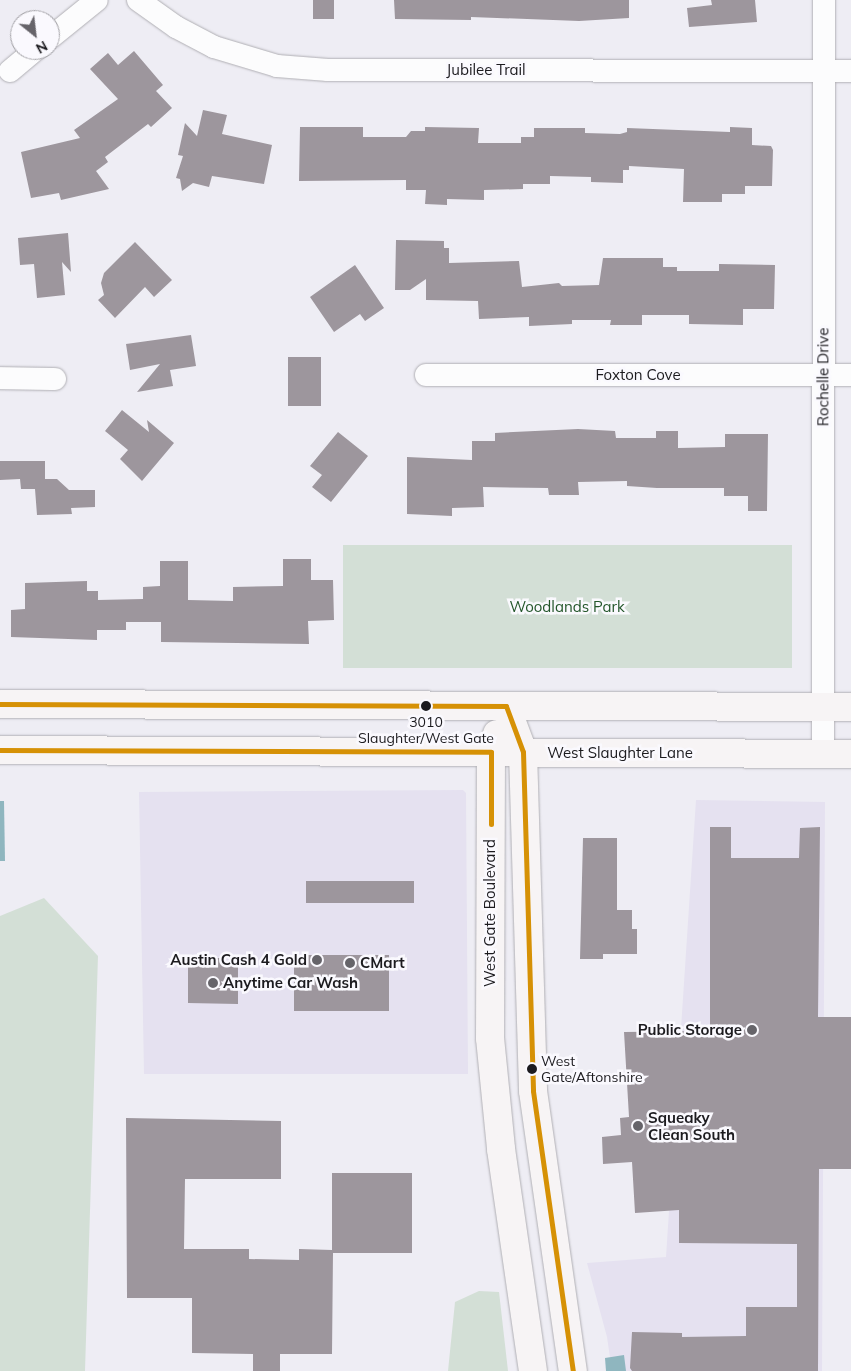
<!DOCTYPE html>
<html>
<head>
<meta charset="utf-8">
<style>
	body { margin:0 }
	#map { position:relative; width:851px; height:1371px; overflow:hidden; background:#eeedf4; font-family:Mulish,sans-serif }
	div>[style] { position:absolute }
	.commercial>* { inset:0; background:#e5e1f0 }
	.green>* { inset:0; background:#d3dfd6; transform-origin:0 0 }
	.water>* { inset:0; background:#8fb6bf }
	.building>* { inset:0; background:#9d969d; transform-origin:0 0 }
	.roads { filter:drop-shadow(0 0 1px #b0afb4) drop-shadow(0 0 1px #b0afb4) }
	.minor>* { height:22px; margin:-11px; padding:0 11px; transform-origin:11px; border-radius:11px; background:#fcfcfd }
	.major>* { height:28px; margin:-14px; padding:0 14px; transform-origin:14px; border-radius:14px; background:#f7f4f5 }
	.bus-1>* { height:5px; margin:-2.5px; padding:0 2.5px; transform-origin:2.5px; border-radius:2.5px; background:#d69105 }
	.dots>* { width:14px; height:14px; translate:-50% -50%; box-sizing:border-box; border:2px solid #faf9fe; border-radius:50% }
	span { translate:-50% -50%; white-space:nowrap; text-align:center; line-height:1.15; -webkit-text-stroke:5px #faf9fe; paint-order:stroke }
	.bus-label { font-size:14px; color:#1c1b1f }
	.left { translate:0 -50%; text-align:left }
	.street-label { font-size:15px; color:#1c1b1f }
	.park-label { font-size:15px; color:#23562a }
	.poi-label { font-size:15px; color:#1c1b1f; font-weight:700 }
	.right { translate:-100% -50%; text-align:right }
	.north { position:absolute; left:10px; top:10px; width:50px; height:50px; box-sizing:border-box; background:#faf9fe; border:1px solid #a1a0a5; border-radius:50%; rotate:151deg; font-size:14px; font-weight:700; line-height:20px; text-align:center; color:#1c1b1f }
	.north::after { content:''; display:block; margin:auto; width:18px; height:22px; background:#66646a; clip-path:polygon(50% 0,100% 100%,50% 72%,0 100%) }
</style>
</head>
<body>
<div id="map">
	<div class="commercial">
		<i style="clip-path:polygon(463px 790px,466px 793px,468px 1074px,144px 1074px,139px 792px)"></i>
		<i style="clip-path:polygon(696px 800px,825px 802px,822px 1371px,612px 1371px,607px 1337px,587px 1263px,666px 1257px)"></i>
	</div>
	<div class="green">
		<i style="left:343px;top:545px;width:449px;height:123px"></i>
		<i style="clip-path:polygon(44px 898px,98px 956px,85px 1371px,0 1371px,0 916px)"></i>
		<i style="clip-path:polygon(479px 1291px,499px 1292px,508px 1371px,448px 1371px,455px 1302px)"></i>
	</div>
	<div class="water">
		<i style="clip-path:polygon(0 801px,4px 801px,5px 861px,0 861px)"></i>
		<i style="clip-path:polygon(624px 1355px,626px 1371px,606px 1371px,605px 1358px)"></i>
	</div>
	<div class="building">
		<i style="left:313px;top:0;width:21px;height:19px"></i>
		<i style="clip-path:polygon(394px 0,629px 0,629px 18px,579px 21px,471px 17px,471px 20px,395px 19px)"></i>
		<i style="clip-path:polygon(711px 0,755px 0,757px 22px,689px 27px,687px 8px,712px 5px)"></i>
		<i style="clip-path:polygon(134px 51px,163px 85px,156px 91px,172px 108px,151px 127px,148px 124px,105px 157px,108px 162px,96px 171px,109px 189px,61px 200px,59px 193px,31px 198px,21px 152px,80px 138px,74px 130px,118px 99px,90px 69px,108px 53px,118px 65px)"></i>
		<i style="clip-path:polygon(203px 110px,227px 115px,222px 134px,272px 145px,264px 184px,212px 176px,209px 187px,193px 183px,182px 191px,180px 179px,176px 178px,183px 156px,178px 155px,185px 123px,197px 136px)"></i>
		<i style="clip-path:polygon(300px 127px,363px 127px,363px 137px,406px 137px,411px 131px,425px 131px,425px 127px,479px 128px,478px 143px,521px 143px,521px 137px,534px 137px,534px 128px,585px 128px,585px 133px,620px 134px,627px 132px,627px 128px,730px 132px,730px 127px,752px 128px,752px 145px,771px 146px,773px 150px,772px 186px,745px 186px,745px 194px,722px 194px,722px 202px,683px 202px,684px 169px,629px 166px,629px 170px,623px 170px,623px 183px,591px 182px,591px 177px,550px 176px,550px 184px,523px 184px,523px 189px,484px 190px,484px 200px,447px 199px,447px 205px,425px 204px,426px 190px,406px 190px,406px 180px,299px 181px)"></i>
		<i style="clip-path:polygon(68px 233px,71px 272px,62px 262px,65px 295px,37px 298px,34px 264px,20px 265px,18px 238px)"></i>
		<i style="clip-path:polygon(396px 240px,444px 241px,444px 248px,449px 248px,449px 263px,519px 261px,522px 287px,559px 283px,562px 286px,599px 285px,603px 258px,663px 258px,663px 267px,677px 267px,677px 271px,719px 271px,719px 264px,775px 265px,774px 309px,743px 309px,743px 325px,689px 324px,689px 315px,642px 315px,642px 325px,610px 325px,611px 320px,572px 320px,572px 324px,529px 326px,529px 317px,479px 319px,478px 301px,426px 300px,426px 279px,410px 290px,395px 290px)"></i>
		<i style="clip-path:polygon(135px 242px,172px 280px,154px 297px,145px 287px,115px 318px,98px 300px,104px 295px,101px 283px,104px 273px)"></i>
		<i style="clip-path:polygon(355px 265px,384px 308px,365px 321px,360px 314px,334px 332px,310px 297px)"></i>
		<i style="clip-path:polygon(191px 335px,196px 366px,170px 370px,173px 386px,137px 392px,160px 364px,130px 370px,126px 344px)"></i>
		<i style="left:288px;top:357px;width:33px;height:49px"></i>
		<i style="clip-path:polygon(122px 410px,149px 432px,147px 420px,174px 443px,142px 481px,120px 459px,128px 450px,105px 431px)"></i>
		<i style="clip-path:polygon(578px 429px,615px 431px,616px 438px,656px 438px,656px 431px,678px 431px,678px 448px,725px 447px,725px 434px,768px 434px,767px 511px,748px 511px,748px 496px,724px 496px,724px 488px,657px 488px,627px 486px,627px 481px,578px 482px,579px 495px,549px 495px,548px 488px,483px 487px,484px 507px,452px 508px,452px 516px,407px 514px,407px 457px,472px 460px,472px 441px,495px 441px,495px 433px)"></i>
		<i style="clip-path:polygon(338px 432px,368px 456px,331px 502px,312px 487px,322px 475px,310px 466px)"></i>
		<i style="clip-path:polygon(0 461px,45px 461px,45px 479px,57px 479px,69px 490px,95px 490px,95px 507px,71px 508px,72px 514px,37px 515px,35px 489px,21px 489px,20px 479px,0 480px)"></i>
		<i style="clip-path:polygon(283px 559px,311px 559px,311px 580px,333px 580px,334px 620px,308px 621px,309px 644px,161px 642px,161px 622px,126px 622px,126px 630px,97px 630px,97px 640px,11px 637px,11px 610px,25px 609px,25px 583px,87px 581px,87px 591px,98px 591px,98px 600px,143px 599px,143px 587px,160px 586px,160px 561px,188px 561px,188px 600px,233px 601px,233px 587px,283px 586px)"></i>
		<i style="clip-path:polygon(710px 827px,731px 827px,731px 858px,799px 858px,800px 828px,820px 827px,818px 1017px,851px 1017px,851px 1169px,819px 1169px,818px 1371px,632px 1371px,630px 1368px,632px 1332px,682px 1333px,682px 1337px,746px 1336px,746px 1307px,797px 1307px,797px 1244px,679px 1243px,679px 1210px,635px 1213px,632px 1162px,603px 1164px,602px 1137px,621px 1135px,620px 1118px,629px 1117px,624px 1032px,710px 1031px)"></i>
		<i style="clip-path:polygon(583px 838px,617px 838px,617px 910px,632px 910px,632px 929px,637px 929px,637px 954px,603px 954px,603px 959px,580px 959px)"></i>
		<i style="left:306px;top:881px;width:108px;height:22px"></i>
		<i style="left:294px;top:955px;width:95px;height:56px"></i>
		<i style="clip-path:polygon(206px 958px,224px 958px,224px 966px,238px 966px,238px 1004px,188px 1003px,188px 965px,206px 965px)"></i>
		<i style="clip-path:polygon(126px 1118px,281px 1121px,281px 1179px,185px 1179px,184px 1249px,249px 1249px,249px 1259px,299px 1260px,299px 1249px,332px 1250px,332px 1173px,412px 1173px,412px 1253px,333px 1253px,332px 1354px,280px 1354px,280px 1371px,253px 1371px,253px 1354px,192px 1353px,192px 1298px,127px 1298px)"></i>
	</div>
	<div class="roads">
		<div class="minor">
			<i style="left:138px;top:0;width:47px;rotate:35.4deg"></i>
			<i style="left:176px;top:27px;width:43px;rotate:27.8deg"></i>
			<i style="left:214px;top:47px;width:66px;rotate:16.8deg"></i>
			<i style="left:277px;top:66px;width:51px;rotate:4.5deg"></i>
			<i style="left:328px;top:70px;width:523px;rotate:0.11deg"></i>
			<i style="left:50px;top:38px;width:60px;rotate:-39deg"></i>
			<i style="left:10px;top:71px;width:33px;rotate:-40deg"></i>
			<i style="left:426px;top:375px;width:425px"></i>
			<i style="left:0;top:378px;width:55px;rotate:1deg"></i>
			<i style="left:823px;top:754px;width:754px;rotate:-89.92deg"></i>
		</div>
		<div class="major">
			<i style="left:0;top:704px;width:851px;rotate:0.2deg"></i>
			<i style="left:506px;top:706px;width:49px;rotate:69.7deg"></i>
			<i style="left:523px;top:752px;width:339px;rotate:88.3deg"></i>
			<i style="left:533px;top:1091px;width:283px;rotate:81.9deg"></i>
			<i style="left:497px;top:734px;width:19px;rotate:108deg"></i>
			<i style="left:491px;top:752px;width:286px;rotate:90.2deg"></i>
			<i style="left:490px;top:1038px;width:112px;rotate:84.3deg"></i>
			<i style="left:501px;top:1149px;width:224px;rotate:81.8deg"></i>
			<i style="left:0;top:750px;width:851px;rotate:0.27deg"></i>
		</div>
	</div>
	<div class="bus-1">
		<i style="left:0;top:704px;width:506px;rotate:0.23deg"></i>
		<i style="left:506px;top:706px;width:49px;rotate:69.7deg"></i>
		<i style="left:523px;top:752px;width:339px;rotate:88.3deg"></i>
		<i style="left:533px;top:1091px;width:283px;rotate:81.9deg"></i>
		<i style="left:0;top:750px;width:491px;rotate:0.2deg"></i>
		<i style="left:491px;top:752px;width:72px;rotate:90deg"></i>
	</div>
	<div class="dots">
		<i style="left:426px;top:706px;background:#1c1b1f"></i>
		<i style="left:317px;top:960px;background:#66646a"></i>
		<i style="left:350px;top:963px;background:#66646a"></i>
		<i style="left:213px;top:983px;background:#66646a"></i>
		<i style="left:752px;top:1030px;background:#66646a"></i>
		<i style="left:532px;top:1069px;background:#1c1b1f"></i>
		<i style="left:638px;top:1126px;background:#66646a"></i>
	</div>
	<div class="bus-label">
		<span style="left:426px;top:730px">3010<br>Slaughter/West Gate</span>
		<span class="left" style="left:541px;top:1069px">West<br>Gate/Aftonshire</span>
	</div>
	<div class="street-label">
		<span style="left:486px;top:70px">Jubilee Trail</span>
		<span style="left:638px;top:375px">Foxton Cove</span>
		<span style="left:823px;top:377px;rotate:-90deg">Rochelle Drive</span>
		<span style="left:620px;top:753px">West Slaughter Lane</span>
		<span style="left:490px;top:913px;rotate:-90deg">West Gate Boulevard</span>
	</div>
	<div class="park-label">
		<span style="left:567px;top:607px">Woodlands Park</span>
	</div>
	<div class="poi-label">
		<span class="right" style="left:307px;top:960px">Austin Cash 4 Gold</span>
		<span class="left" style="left:360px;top:963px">CMart</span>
		<span class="left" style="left:223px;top:983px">Anytime Car Wash</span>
		<span class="right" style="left:742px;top:1030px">Public Storage</span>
		<span class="left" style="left:648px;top:1126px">Squeaky<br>Clean South</span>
	</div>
	<div class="north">N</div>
</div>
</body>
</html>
